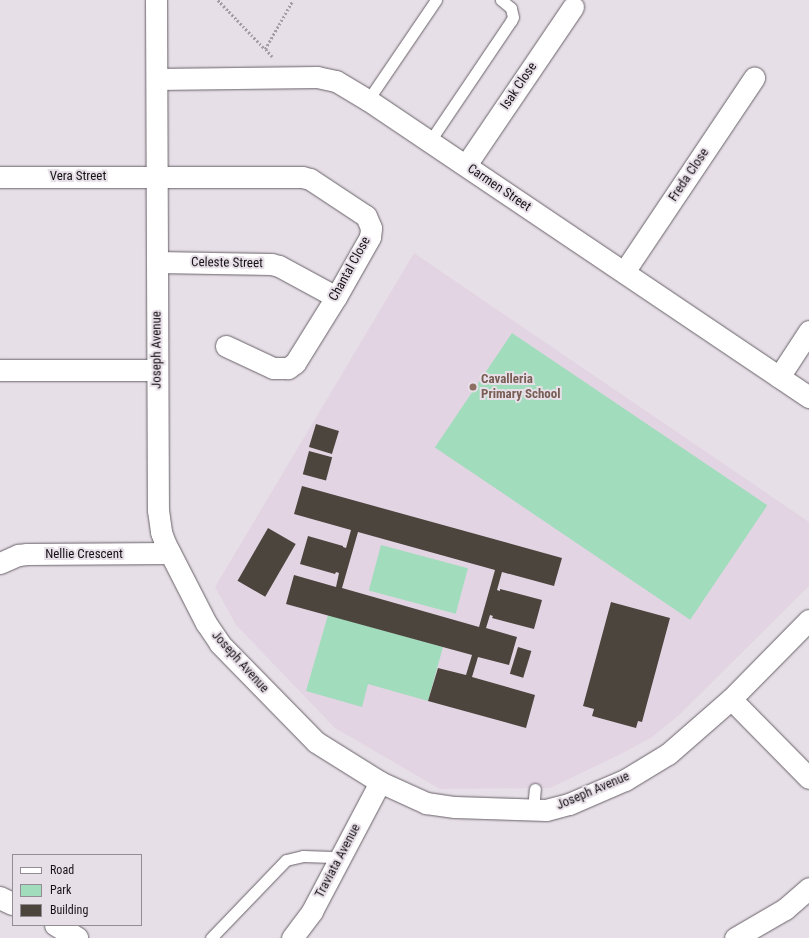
<!DOCTYPE html>
<html>
<head>
<meta charset="utf-8">
<style>
	body { margin:0 }
	#map { position:relative; width:809px; height:938px; overflow:hidden; background:#e7dfe7; font-family:"Roboto Condensed",sans-serif }
	div>[style] { position:absolute }
	.built>* { inset:0; background:#e2d4e2 }
	.green>* { inset:0; background:#a1dcbc; transform-origin:0 0 }
	.building>* { inset:0; background:#4c453e; transform-origin:0 0 }
	.path>* { height:2.5px; margin-top:-1.25px; transform-origin:0; background:repeating-linear-gradient(90deg,#a39da3 0 2px,transparent 0 4px) }
	.roads { filter:drop-shadow(0 0 1px #686168) drop-shadow(0 0 1px #686168) }
	.lane>* { height:11px; margin:-5.5px; padding:0 5.5px; transform-origin:5.5px; border-radius:5.5px; background:#fff }
	.street>* { height:21px; margin:-10.5px; padding:0 10.5px; transform-origin:10.5px; border-radius:10.5px; background:#fff }
	.secondary>* { height:22px; margin:-11px; padding:0 11px; transform-origin:11px; border-radius:11px; background:#fff }
	.dots>* { width:11px; height:11px; translate:-50% -50%; box-sizing:border-box; border:2px solid #e7dfe7; border-radius:50% }
	span { translate:-50% -50%; white-space:nowrap; text-align:center; line-height:1.15; -webkit-text-stroke:4px #e7dfe7; paint-order:stroke }
	.street-label { font-size:13px; color:#161316 }
	.education-label { font-size:13px; color:#785e54; font-weight:700 }
	.left { translate:0 -50%; text-align:left }
	.legend { position:absolute; left:12px; top:854px; width:130px; height:72px; box-sizing:border-box; background:#e7dfe7; border:1px solid #938d93; margin:0; padding:5px 7px; list-style:none; font-size:12px; color:#161316 }
	.legend li { display:flex; align-items:center; gap:8px; height:20px }
	.legend b { width:20px; border:1px solid #938d93 }
</style>
</head>
<body>
<div id="map">
	<div class="built">
		<i style="clip-path:polygon(414px 253px,809px 522px,809px 586px,678px 716px,652px 737px,623px 753px,550px 788px,440px 789px,335px 728px,236px 625px,215px 587px)"></i>
	</div>
	<div class="green">
		<i style="left:512px;top:333px;width:308px;height:138px;rotate:34deg"></i>
		<i style="left:381px;top:545px;width:90px;height:47px;rotate:15deg"></i>
		<i style="clip-path:polygon(328px 615px,443px 647px,428px 701px,368px 684px,362px 707px,306px 691px)"></i>
	</div>
	<div class="building">
		<i style="left:316px;top:424px;width:24px;height:24px;rotate:17deg"></i>
		<i style="left:309px;top:451px;width:24px;height:24px;rotate:15deg"></i>
		<i style="clip-path:polygon(evenodd,302px 486px,562px 558px,554px 586px,502px 572px,497px 590px,500px 591px,500px 589px,542px 600px,534px 629px,492px 618px,493px 616px,490px 615px,486px 628px,517px 637px,509px 665px,478px 657px,472px 677px,535px 695px,526px 728px,428px 701px,438px 668px,466px 675px,472px 655px,286px 604px,294px 575px,336px 587px,339px 573px,336px 572px,335px 574px,300px 564px,308px 536px,343px 546px,343px 547px,346px 548px,351px 530px,294px 514px,302px 486px,358px 532px,495px 570px,479px 627px,342px 588px,358px 532px)"></i>
		<i style="left:268px;top:528px;width:32px;height:61px;rotate:30deg"></i>
		<i style="clip-path:polygon(611px 602px,670px 618px,642px 722px,638px 721px,636px 728px,592px 716px,594px 709px,583px 706px)"></i>
		<i style="left:518px;top:647px;width:14px;height:28px;rotate:17deg"></i>
	</div>
	<div class="path">
		<i style="left:218px;top:0;width:68px;rotate:46.2deg"></i>
		<i style="left:272px;top:57px;width:11px;rotate:-131deg"></i>
		<i style="left:265px;top:49px;width:56px;rotate:-60.3deg"></i>
	</div>
	<div class="roads">
		<div class="lane">
			<i style="left:368px;top:100px;width:121px;rotate:-55.8deg"></i>
			<i style="left:430px;top:141px;width:145px;rotate:-56deg"></i>
			<i style="left:511px;top:21px;width:4px;rotate:-63deg"></i>
			<i style="left:513px;top:17px;width:9px;rotate:-103deg"></i>
			<i style="left:511px;top:8px;width:13px;rotate:-141deg"></i>
			<i style="left:533px;top:810px;width:21px;rotate:-85deg"></i>
			<i style="left:211px;top:938px;width:108px;rotate:-46.1deg"></i>
			<i style="left:286px;top:860px;width:17px;rotate:-13deg"></i>
			<i style="left:303px;top:856px;width:37px;rotate:2deg"></i>
		</div>
		<div class="street">
			<i style="left:156px;top:0;width:510px;rotate:89.78deg"></i>
			<i style="left:158px;top:510px;width:22px;rotate:82deg"></i>
			<i style="left:161px;top:532px;width:12px;rotate:70deg"></i>
			<i style="left:165px;top:543px;width:90px;rotate:62.9deg"></i>
			<i style="left:206px;top:623px;width:25px;rotate:56deg"></i>
			<i style="left:220px;top:644px;width:137px;rotate:45.6deg"></i>
			<i style="left:316px;top:742px;width:75px;rotate:32deg"></i>
			<i style="left:380px;top:782px;width:51px;rotate:24.5deg"></i>
			<i style="left:426px;top:803px;width:29px;rotate:8deg"></i>
			<i style="left:455px;top:807px;width:91px;rotate:1.9deg"></i>
			<i style="left:546px;top:810px;width:24px;rotate:-15deg"></i>
			<i style="left:569px;top:804px;width:61px;rotate:-23.2deg"></i>
			<i style="left:625px;top:780px;width:50px;rotate:-31.2deg"></i>
			<i style="left:668px;top:754px;width:84px;rotate:-41.1deg"></i>
			<i style="left:731px;top:699px;width:111px;rotate:-45.4deg"></i>
			<i style="left:157px;top:79px;width:160px;rotate:-0.7deg"></i>
			<i style="left:317px;top:77px;width:19px;rotate:12deg"></i>
			<i style="left:336px;top:81px;width:37px;rotate:31deg"></i>
			<i style="left:368px;top:100px;width:532px;rotate:33.96deg"></i>
			<i style="left:466px;top:165px;width:191px;rotate:-55.9deg"></i>
			<i style="left:0;top:177px;width:302px"></i>
			<i style="left:302px;top:177px;width:8px;rotate:14deg"></i>
			<i style="left:310px;top:179px;width:67px;rotate:33.5deg"></i>
			<i style="left:366px;top:216px;width:13px;rotate:67deg"></i>
			<i style="left:371px;top:228px;width:9px;rotate:96deg"></i>
			<i style="left:370px;top:237px;width:69px;rotate:119.5deg"></i>
			<i style="left:336px;top:297px;width:78px;rotate:121.8deg"></i>
			<i style="left:295px;top:363px;width:9px;rotate:144deg"></i>
			<i style="left:288px;top:368px;width:15px;rotate:180deg"></i>
			<i style="left:273px;top:368px;width:52px;rotate:-154.9deg"></i>
			<i style="left:157px;top:262px;width:114px;rotate:1deg"></i>
			<i style="left:271px;top:264px;width:8px;rotate:14deg"></i>
			<i style="left:279px;top:266px;width:65px;rotate:28.5deg"></i>
			<i style="left:624px;top:272px;width:234px;rotate:-56.2deg"></i>
			<i style="left:0;top:370px;width:157px"></i>
			<i style="left:779px;top:377px;width:55px;rotate:-56.9deg"></i>
			<i style="left:0;top:563px;width:20px;rotate:-24deg"></i>
			<i style="left:18px;top:555px;width:9px;rotate:-6deg"></i>
			<i style="left:27px;top:554px;width:143px;rotate:-0.4deg"></i>
			<i style="left:731px;top:699px;width:111px;rotate:45.4deg"></i>
			<i style="left:292px;top:938px;width:34px;rotate:-53deg"></i>
			<i style="left:312px;top:911px;width:146px;rotate:-62.2deg"></i>
			<i style="left:735px;top:938px;width:58px;rotate:-30.1deg"></i>
			<i style="left:785px;top:909px;width:32px;rotate:-41deg"></i>
		</div>
		<div class="secondary">
			<i style="left:0;top:898px;width:14px;rotate:25deg"></i>
			<i style="left:56px;top:925px;width:25px;rotate:32deg"></i>
		</div>
	</div>
	<div class="dots">
		<i style="left:473px;top:387px;background:#8d6e63"></i>
	</div>
	<div class="street-label">
		<span style="left:519px;top:86px;rotate:-56deg">Isak Close</span>
		<span style="left:689px;top:175px;rotate:-56deg">Freda Close</span>
		<span style="left:78px;top:176px">Vera Street</span>
		<span style="left:499px;top:188px;rotate:34deg">Carmen Street</span>
		<span style="left:227px;top:263px;rotate:1deg">Celeste Street</span>
		<span style="left:350px;top:269px;rotate:-61deg">Chantal Close</span>
		<span style="left:157px;top:350px;rotate:-90deg">Joseph Avenue</span>
		<span style="left:84px;top:554px">Nellie Crescent</span>
		<span style="left:240px;top:662px;rotate:48deg">Joseph Avenue</span>
		<span style="left:593px;top:791px;rotate:-23deg">Joseph Avenue</span>
		<span style="left:338px;top:861px;rotate:-62deg">Traviata Avenue</span>
	</div>
	<div class="education-label">
		<span class="left" style="left:481px;top:387px">Cavalleria<br>Primary School</span>
	</div>
	<ul class="legend">
	<li><b style="height:5px;background:#fff"></b>Road</li>
	<li><b style="height:11px;background:#a1dcbc"></b>Park</li>
	<li><b style="height:11px;background:#4c453e"></b>Building</li>
	</ul>
</div>
</body>
</html>
